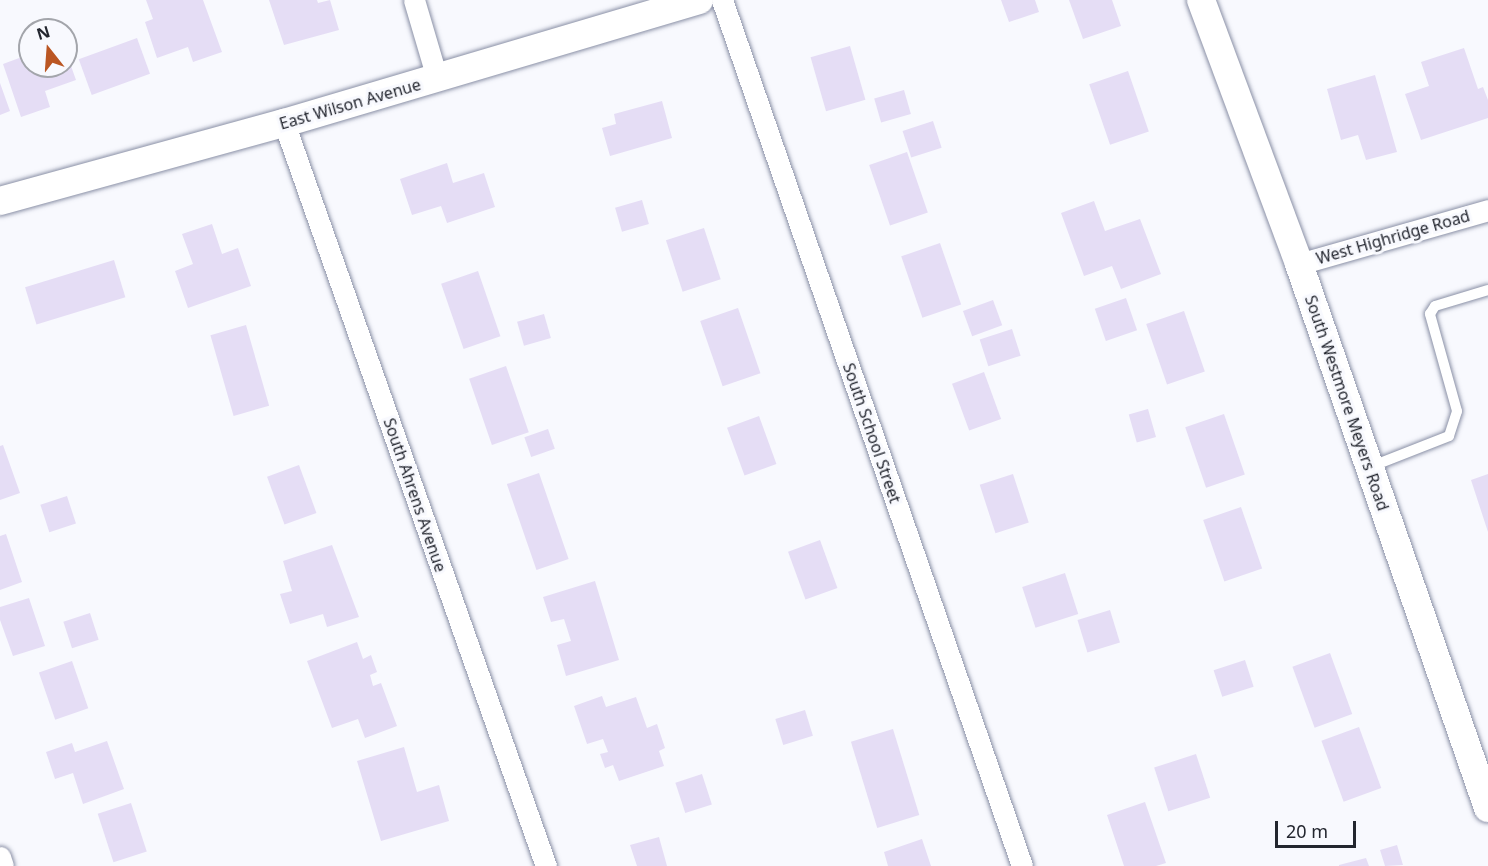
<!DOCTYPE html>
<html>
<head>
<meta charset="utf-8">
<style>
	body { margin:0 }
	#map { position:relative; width:1488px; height:866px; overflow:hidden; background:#f8f9fe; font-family:"Noto Sans",sans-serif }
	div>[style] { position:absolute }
	.building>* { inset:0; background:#e5ddf5; transform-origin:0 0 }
	.roads { filter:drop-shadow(0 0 2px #8a90a6) drop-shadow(0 0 2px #8a90a6) }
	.lane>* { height:10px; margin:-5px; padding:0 5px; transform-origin:5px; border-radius:5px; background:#fff }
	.street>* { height:21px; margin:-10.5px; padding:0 10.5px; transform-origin:10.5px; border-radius:10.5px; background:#fff }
	.secondary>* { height:28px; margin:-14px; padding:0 14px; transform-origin:14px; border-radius:14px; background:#fff }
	span { translate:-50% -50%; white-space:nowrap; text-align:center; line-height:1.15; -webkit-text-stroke:6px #f8f9fe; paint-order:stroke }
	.street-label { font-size:16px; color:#23262f }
	.north { position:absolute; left:18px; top:18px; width:60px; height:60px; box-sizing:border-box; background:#f8f9fe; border:2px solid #a3a5ab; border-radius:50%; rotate:343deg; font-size:16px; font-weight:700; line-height:24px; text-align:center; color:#23262f }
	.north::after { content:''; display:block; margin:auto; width:21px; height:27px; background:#bb5623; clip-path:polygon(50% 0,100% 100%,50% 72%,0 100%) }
	.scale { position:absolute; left:1275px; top:821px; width:81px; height:27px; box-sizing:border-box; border:3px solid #23262f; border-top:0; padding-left:8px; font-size:18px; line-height:21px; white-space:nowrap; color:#23262f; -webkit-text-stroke:4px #f8f9fe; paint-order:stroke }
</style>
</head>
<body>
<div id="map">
	<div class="building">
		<i style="clip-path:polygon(146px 0,203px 0,222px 52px,193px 62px,188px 47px,157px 58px,145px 22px,153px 19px)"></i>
		<i style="clip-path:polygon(269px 0,317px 0,318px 3px,330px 0,339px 30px,284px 45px)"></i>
		<i style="clip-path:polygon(1001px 0,1035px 0,1039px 12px,1009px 22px)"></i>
		<i style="clip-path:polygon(1069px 0,1112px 0,1121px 26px,1083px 39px)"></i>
		<i style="left:137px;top:38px;width:38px;height:62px;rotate:70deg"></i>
		<i style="left:850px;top:46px;width:56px;height:41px;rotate:74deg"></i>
		<i style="clip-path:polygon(1464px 48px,1478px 89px,1483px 87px,1488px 100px,1488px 118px,1421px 140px,1405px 94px,1429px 86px,1421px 62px)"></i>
		<i style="clip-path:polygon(66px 52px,76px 80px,45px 91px,50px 107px,21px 117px,3px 64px,30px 54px,30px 66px,66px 66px)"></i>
		<i style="left:1128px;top:71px;width:64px;height:41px;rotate:71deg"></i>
		<i style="clip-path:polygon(1375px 75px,1397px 152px,1366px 160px,1358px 135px,1341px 140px,1327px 89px)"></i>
		<i style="clip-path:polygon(0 83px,10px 111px,0 115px)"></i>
		<i style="left:904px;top:90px;width:25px;height:31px;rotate:74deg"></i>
		<i style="clip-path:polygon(662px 101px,672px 138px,610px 156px,602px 128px,616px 124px,614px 114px)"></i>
		<i style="left:933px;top:121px;width:28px;height:32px;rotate:72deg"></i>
		<i style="left:907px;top:152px;width:64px;height:40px;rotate:71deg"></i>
		<i style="clip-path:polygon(447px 163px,453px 183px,484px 173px,495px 207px,447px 223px,441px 206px,412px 215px,400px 179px)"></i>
		<i style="left:642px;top:200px;width:25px;height:28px;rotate:74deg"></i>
		<i style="clip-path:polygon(1094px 201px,1105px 231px,1140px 219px,1161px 274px,1121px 289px,1112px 266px,1084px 276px,1061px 213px)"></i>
		<i style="clip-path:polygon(212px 224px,222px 254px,238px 248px,251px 286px,188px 308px,175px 271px,193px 264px,182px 234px)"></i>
		<i style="left:704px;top:228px;width:54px;height:40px;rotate:72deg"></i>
		<i style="left:940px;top:243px;width:65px;height:41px;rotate:71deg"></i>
		<i style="left:114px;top:260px;width:39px;height:93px;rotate:73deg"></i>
		<i style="left:478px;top:271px;width:69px;height:39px;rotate:71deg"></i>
		<i style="left:1126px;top:298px;width:34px;height:33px;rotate:71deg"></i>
		<i style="left:993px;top:300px;width:27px;height:32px;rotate:70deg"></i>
		<i style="left:738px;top:308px;width:69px;height:40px;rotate:71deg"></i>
		<i style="left:1184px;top:311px;width:64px;height:40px;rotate:71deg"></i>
		<i style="left:544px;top:314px;width:25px;height:28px;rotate:74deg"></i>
		<i style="left:246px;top:325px;width:84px;height:37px;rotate:74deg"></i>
		<i style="left:1012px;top:329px;width:28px;height:34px;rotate:72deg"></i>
		<i style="left:506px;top:366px;width:70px;height:39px;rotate:71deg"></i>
		<i style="left:984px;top:372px;width:50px;height:34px;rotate:70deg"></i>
		<i style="left:1148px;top:409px;width:29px;height:20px;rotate:74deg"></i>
		<i style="left:1224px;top:414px;width:64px;height:41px;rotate:71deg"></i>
		<i style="left:759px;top:416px;width:51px;height:34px;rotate:70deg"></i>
		<i style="left:548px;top:429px;width:21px;height:25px;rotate:71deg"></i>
		<i style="clip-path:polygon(3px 445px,20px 493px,0 500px,0 446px)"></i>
		<i style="left:299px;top:465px;width:51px;height:34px;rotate:70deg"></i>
		<i style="left:539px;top:473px;width:91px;height:34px;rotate:71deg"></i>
		<i style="left:1013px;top:474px;width:51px;height:35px;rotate:72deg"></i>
		<i style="clip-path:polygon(1488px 474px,1488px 532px,1471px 480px)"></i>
		<i style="left:67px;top:496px;width:29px;height:28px;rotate:72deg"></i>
		<i style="left:1241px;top:507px;width:65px;height:40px;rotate:71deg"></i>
		<i style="clip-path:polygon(6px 534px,22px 582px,0 590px,0 536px)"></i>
		<i style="left:820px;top:540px;width:51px;height:34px;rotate:70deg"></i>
		<i style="clip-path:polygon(332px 545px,359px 617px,327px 627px,323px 614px,290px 624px,280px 594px,292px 591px,283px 561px)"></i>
		<i style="left:1065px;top:573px;width:43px;height:45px;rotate:72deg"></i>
		<i style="clip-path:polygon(595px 581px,619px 660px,566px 676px,557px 645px,571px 641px,564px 619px,551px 622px,543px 597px)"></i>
		<i style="clip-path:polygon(29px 598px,45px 646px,13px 656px,0 620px,0 607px)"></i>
		<i style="left:1110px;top:610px;width:34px;height:34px;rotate:73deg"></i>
		<i style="left:90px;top:613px;width:28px;height:28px;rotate:72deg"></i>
		<i style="clip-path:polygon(357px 642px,363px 659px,371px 655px,377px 672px,370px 675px,373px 686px,381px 683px,397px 726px,365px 738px,358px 719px,332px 728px,307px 661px)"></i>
		<i style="left:1330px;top:653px;width:65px;height:40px;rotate:70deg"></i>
		<i style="left:1245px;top:660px;width:28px;height:33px;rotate:72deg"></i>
		<i style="left:72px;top:661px;width:50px;height:35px;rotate:71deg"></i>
		<i style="clip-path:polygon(602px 696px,606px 707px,636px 697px,647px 728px,657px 724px,665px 748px,659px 751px,664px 766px,619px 781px,613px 765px,605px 768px,600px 754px,608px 752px,603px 739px,587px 744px,574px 706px)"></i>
		<i style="left:805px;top:710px;width:27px;height:31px;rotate:73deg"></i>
		<i style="left:1359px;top:727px;width:65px;height:40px;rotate:70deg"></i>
		<i style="left:893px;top:729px;width:90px;height:44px;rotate:73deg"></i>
		<i style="clip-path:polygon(107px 741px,124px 789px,83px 804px,73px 773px,55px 779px,46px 752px,72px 743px,75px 752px)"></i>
		<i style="clip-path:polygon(404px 747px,417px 792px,439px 785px,449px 821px,381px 841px,357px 761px)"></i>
		<i style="left:1196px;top:754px;width:46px;height:44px;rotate:72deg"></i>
		<i style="left:702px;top:774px;width:32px;height:28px;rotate:72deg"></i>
		<i style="clip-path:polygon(1145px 802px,1166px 863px,1156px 866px,1124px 866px,1107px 815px)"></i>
		<i style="left:131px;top:803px;width:51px;height:35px;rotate:72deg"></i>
		<i style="clip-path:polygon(659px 837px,667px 866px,637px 866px,630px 845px)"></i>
		<i style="clip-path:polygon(922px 839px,931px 866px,888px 866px,884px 852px)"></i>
		<i style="clip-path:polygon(1397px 845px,1403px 865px,1385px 866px,1380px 850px)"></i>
		<i style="clip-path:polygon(1366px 858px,1369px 866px,1339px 866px,1339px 865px)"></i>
	</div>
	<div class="roads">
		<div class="lane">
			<i style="left:1370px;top:467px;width:85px;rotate:-21.4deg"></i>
			<i style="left:1449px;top:436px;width:26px;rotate:-72deg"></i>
			<i style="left:1457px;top:411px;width:101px;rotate:-105.6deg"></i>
			<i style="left:1430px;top:314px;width:9px;rotate:-58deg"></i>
			<i style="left:1435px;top:306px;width:55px;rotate:-16.8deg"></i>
		</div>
		<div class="street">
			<i style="left:414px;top:0;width:81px;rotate:73.6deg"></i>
			<i style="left:722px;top:0;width:916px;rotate:70.89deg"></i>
			<i style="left:284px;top:123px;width:788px;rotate:70.58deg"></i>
			<i style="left:1299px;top:264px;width:197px;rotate:-15.9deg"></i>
			<i style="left:0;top:857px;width:9px;rotate:72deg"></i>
		</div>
		<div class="secondary">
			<i style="left:1201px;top:0;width:282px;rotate:69.6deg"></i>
			<i style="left:1299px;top:264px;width:576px;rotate:70.84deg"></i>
			<i style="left:0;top:201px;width:295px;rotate:-15.4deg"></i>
			<i style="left:284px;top:123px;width:433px;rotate:-16.5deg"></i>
		</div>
	</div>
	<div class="street-label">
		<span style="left:350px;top:104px;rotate:-16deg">East Wilson Avenue</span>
		<span style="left:1393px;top:237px;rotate:-16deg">West Highridge Road</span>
		<span style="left:1347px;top:403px;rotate:71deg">South Westmore Meyers Road</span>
		<span style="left:872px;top:433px;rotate:71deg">South School Street</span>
		<span style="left:415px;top:495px;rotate:71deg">South Ahrens Avenue</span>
	</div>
	<div class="north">N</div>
	<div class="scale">20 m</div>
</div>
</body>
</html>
